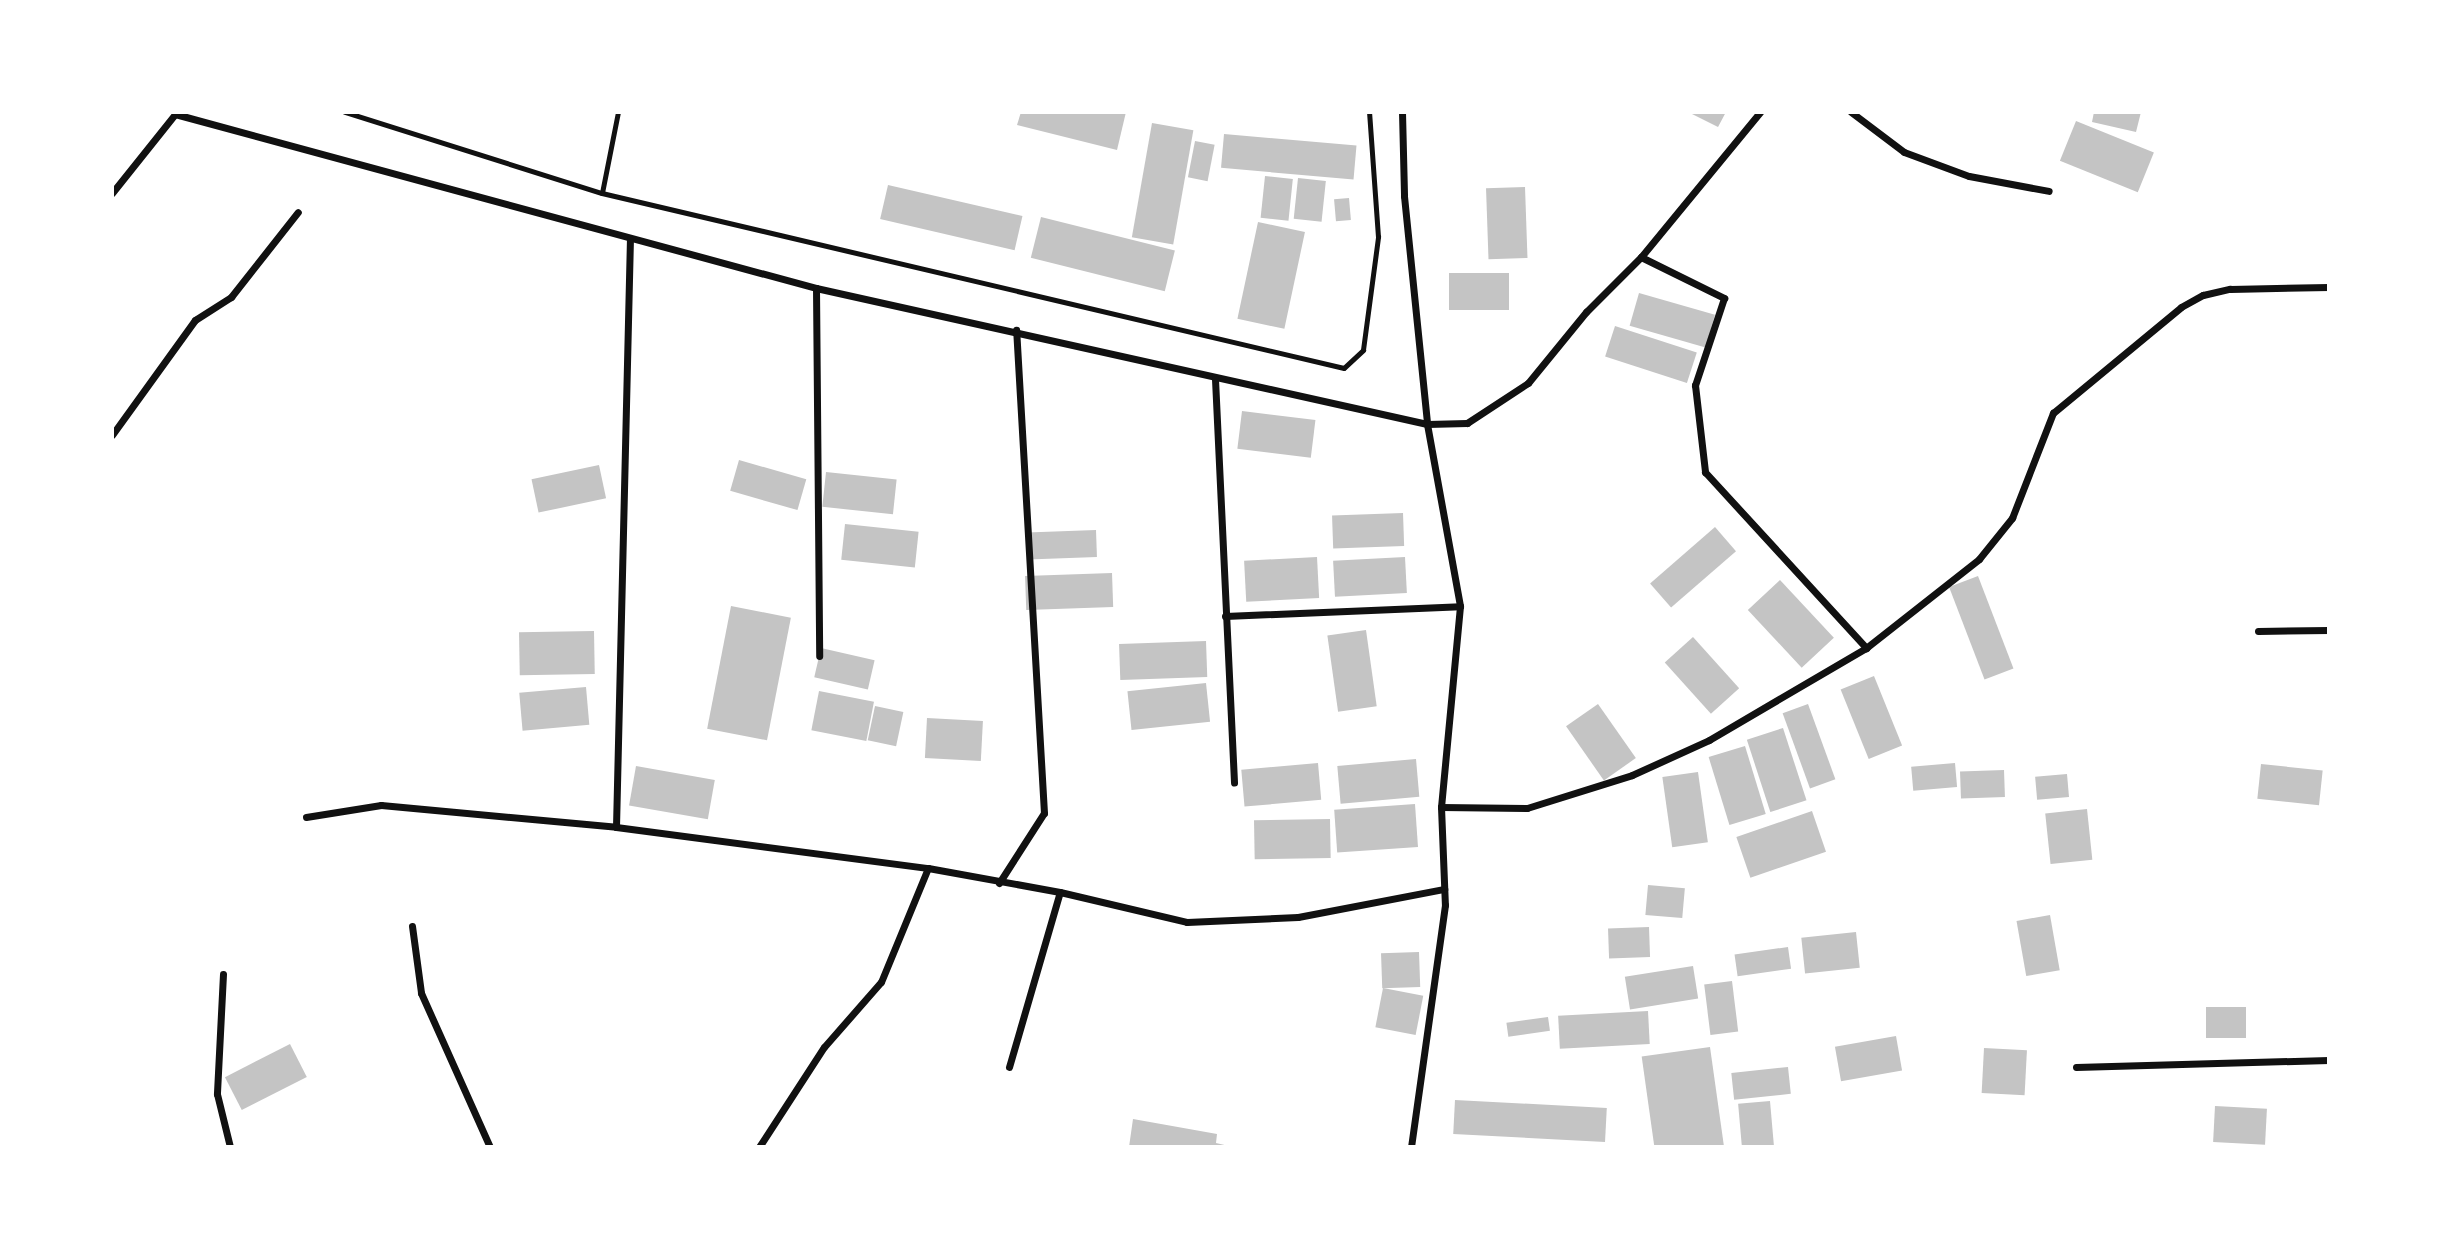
<!DOCTYPE html>
<html>
<head>
<meta charset="utf-8">
<style>
	body { margin:0 }
	#map { position:relative; width:2441px; height:1259px; overflow:hidden; background:#fff; font-family:"Noto Sans",sans-serif }
	div>[style] { position:absolute }
	.building>* { inset:0; background:#c4c4c4; transform-origin:0 0 }
	.service>* { height:4.5px; margin:-2.25px; padding:0 2.25px; transform-origin:2.25px; border-radius:2.25px; background:#111 }
	.minor>* { height:7px; margin:-3.5px; padding:0 3.5px; transform-origin:3.5px; border-radius:3.5px; background:#111 }
	span { translate:-50% -50%; white-space:nowrap; text-align:center; line-height:1.15; -webkit-text-stroke:5px #fff; paint-order:stroke }
	.frame { position:absolute; inset:0; border:114px solid #fff; pointer-events:none }
</style>
</head>
<body>
<div id="map">
	<div class="building">
		<i style="clip-path:polygon(1021px 112px,1126px 112px,1117px 150px,1017px 125px)"></i>
		<i style="clip-path:polygon(1688px 112px,1726px 112px,1718px 127px)"></i>
		<i style="clip-path:polygon(2094px 112px,2141px 112px,2136px 132px,2092px 122px)"></i>
		<i style="left:2076px;top:121px;width:84px;height:43px;rotate:22deg"></i>
		<i style="left:1152px;top:123px;width:42px;height:116px;rotate:10deg"></i>
		<i style="left:1224px;top:134px;width:133px;height:34px;rotate:5deg"></i>
		<i style="left:1195px;top:141px;width:20px;height:37px;rotate:11deg"></i>
		<i style="left:1265px;top:176px;width:28px;height:42px;rotate:6deg"></i>
		<i style="left:1298px;top:178px;width:28px;height:41px;rotate:6deg"></i>
		<i style="left:888px;top:185px;width:138px;height:35px;rotate:13deg"></i>
		<i style="left:1525px;top:187px;width:71px;height:39px;rotate:88deg"></i>
		<i style="left:1349px;top:198px;width:22px;height:15px;rotate:85deg"></i>
		<i style="left:1041px;top:217px;width:138px;height:42px;rotate:14deg"></i>
		<i style="left:1258px;top:222px;width:48px;height:99px;rotate:12deg"></i>
		<i style="left:1449px;top:273px;width:60px;height:37px"></i>
		<i style="left:1639px;top:293px;width:79px;height:34px;rotate:16deg"></i>
		<i style="left:1615px;top:326px;width:86px;height:32px;rotate:18deg"></i>
		<i style="left:1242px;top:411px;width:74px;height:38px;rotate:7deg"></i>
		<i style="left:739px;top:460px;width:70px;height:32px;rotate:16deg"></i>
		<i style="left:599px;top:465px;width:34px;height:69px;rotate:78deg"></i>
		<i style="left:826px;top:472px;width:71px;height:35px;rotate:6deg"></i>
		<i style="left:1403px;top:513px;width:33px;height:71px;rotate:88deg"></i>
		<i style="left:845px;top:524px;width:74px;height:36px;rotate:6deg"></i>
		<i style="left:1715px;top:527px;width:32px;height:86px;rotate:49deg"></i>
		<i style="left:1096px;top:530px;width:27px;height:69px;rotate:88deg"></i>
		<i style="left:1317px;top:557px;width:41px;height:73px;rotate:87deg"></i>
		<i style="left:1405px;top:557px;width:36px;height:72px;rotate:87deg"></i>
		<i style="left:1112px;top:573px;width:34px;height:87px;rotate:88deg"></i>
		<i style="left:1978px;top:576px;width:99px;height:31px;rotate:69deg"></i>
		<i style="left:1780px;top:580px;width:79px;height:44px;rotate:47deg"></i>
		<i style="left:731px;top:606px;width:61px;height:125px;rotate:11deg"></i>
		<i style="left:1366px;top:630px;width:77px;height:39px;rotate:82deg"></i>
		<i style="left:594px;top:631px;width:43px;height:75px;rotate:89deg"></i>
		<i style="left:1693px;top:637px;width:69px;height:38px;rotate:48deg"></i>
		<i style="left:1206px;top:641px;width:36px;height:87px;rotate:88deg"></i>
		<i style="left:821px;top:648px;width:55px;height:30px;rotate:13deg"></i>
		<i style="left:1874px;top:676px;width:75px;height:36px;rotate:68deg"></i>
		<i style="left:1206px;top:683px;width:39px;height:79px;rotate:84deg"></i>
		<i style="left:586px;top:687px;width:38px;height:67px;rotate:85deg"></i>
		<i style="left:819px;top:691px;width:56px;height:40px;rotate:11deg"></i>
		<i style="left:1598px;top:704px;width:66px;height:39px;rotate:55deg"></i>
		<i style="left:1808px;top:704px;width:80px;height:27px;rotate:70deg"></i>
		<i style="left:875px;top:706px;width:29px;height:35px;rotate:12deg"></i>
		<i style="left:927px;top:718px;width:56px;height:40px;rotate:3deg"></i>
		<i style="left:1783px;top:728px;width:76px;height:38px;rotate:72deg"></i>
		<i style="left:1745px;top:746px;width:71px;height:38px;rotate:73deg"></i>
		<i style="left:1416px;top:759px;width:38px;height:79px;rotate:85deg"></i>
		<i style="left:1318px;top:763px;width:37px;height:77px;rotate:85deg"></i>
		<i style="left:1955px;top:763px;width:24px;height:44px;rotate:85deg"></i>
		<i style="left:2261px;top:764px;width:62px;height:35px;rotate:6deg"></i>
		<i style="left:636px;top:766px;width:80px;height:40px;rotate:10deg"></i>
		<i style="left:2004px;top:770px;width:27px;height:44px;rotate:88deg"></i>
		<i style="left:1698px;top:772px;width:71px;height:36px;rotate:82deg"></i>
		<i style="left:2067px;top:774px;width:23px;height:32px;rotate:85deg"></i>
		<i style="left:1415px;top:804px;width:43px;height:81px;rotate:86deg"></i>
		<i style="left:2087px;top:809px;width:51px;height:42px;rotate:84deg"></i>
		<i style="left:1812px;top:811px;width:43px;height:80px;rotate:71deg"></i>
		<i style="left:1330px;top:819px;width:39px;height:76px;rotate:89deg"></i>
		<i style="left:1648px;top:885px;width:37px;height:30px;rotate:5deg"></i>
		<i style="left:2050px;top:915px;width:56px;height:34px;rotate:80deg"></i>
		<i style="left:1649px;top:927px;width:30px;height:41px;rotate:88deg"></i>
		<i style="left:1856px;top:932px;width:36px;height:55px;rotate:84deg"></i>
		<i style="left:1788px;top:947px;width:22px;height:54px;rotate:82deg"></i>
		<i style="left:1419px;top:952px;width:35px;height:38px;rotate:88deg"></i>
		<i style="left:1693px;top:966px;width:33px;height:69px;rotate:81deg"></i>
		<i style="left:1732px;top:981px;width:51px;height:28px;rotate:83deg"></i>
		<i style="left:1383px;top:988px;width:41px;height:40px;rotate:11deg"></i>
		<i style="left:2246px;top:1007px;width:31px;height:40px;rotate:90deg"></i>
		<i style="left:1648px;top:1011px;width:33px;height:90px;rotate:87deg"></i>
		<i style="left:1548px;top:1017px;width:14px;height:42px;rotate:82deg"></i>
		<i style="left:1896px;top:1036px;width:35px;height:62px;rotate:80deg"></i>
		<i style="left:290px;top:1044px;width:37px;height:73px;rotate:63deg"></i>
		<i style="left:1710px;top:1047px;width:101px;height:69px;rotate:82deg"></i>
		<i style="left:1984px;top:1048px;width:43px;height:45px;rotate:3deg"></i>
		<i style="left:1788px;top:1067px;width:27px;height:57px;rotate:84deg"></i>
		<i style="left:1455px;top:1100px;width:152px;height:34px;rotate:3deg"></i>
		<i style="left:1770px;top:1101px;width:46px;height:32px;rotate:85deg"></i>
		<i style="left:2215px;top:1106px;width:52px;height:36px;rotate:3deg"></i>
		<i style="clip-path:polygon(1133px 1119px,1217px 1134px,1216px 1143px,1233px 1147px,1129px 1147px)"></i>
	</div>
	<div class="service">
		<i style="left:345px;top:112px;width:269px;rotate:17.5deg"></i>
		<i style="left:602px;top:193px;width:762px;rotate:13.27deg"></i>
		<i style="left:1344px;top:368px;width:26px;rotate:-43deg"></i>
		<i style="left:1363px;top:350px;width:114px;rotate:-82.4deg"></i>
		<i style="left:1378px;top:237px;width:125px;rotate:-94.1deg"></i>
		<i style="left:602px;top:193px;width:83px;rotate:-78.8deg"></i>
	</div>
	<div class="minor">
		<i style="left:1402px;top:112px;width:84px;rotate:88.6deg"></i>
		<i style="left:1404px;top:196px;width:229px;rotate:84.2deg"></i>
		<i style="left:1427px;top:424px;width:185px;rotate:79.7deg"></i>
		<i style="left:1460px;top:606px;width:202px;rotate:95.4deg"></i>
		<i style="left:1441px;top:807px;width:98px;rotate:87.7deg"></i>
		<i style="left:1445px;top:905px;width:244px;rotate:98deg"></i>
		<i style="left:1851px;top:112px;width:66px;rotate:37deg"></i>
		<i style="left:1904px;top:152px;width:69px;rotate:20.3deg"></i>
		<i style="left:1969px;top:176px;width:81px;rotate:10.6deg"></i>
		<i style="left:112px;top:193px;width:101px;rotate:-51.4deg"></i>
		<i style="left:175px;top:114px;width:664px;rotate:15.19deg"></i>
		<i style="left:816px;top:288px;width:626px;rotate:12.55deg"></i>
		<i style="left:1427px;top:424px;width:40px;rotate:-1.4deg"></i>
		<i style="left:1467px;top:423px;width:73px;rotate:-33.3deg"></i>
		<i style="left:1528px;top:383px;width:92px;rotate:-50.8deg"></i>
		<i style="left:1586px;top:312px;width:78px;rotate:-45deg"></i>
		<i style="left:1641px;top:257px;width:188px;rotate:-50.6deg"></i>
		<i style="left:1641px;top:257px;width:93px;rotate:26.3deg"></i>
		<i style="left:1724px;top:298px;width:92px;rotate:108.4deg"></i>
		<i style="left:1695px;top:385px;width:88px;rotate:83.4deg"></i>
		<i style="left:1705px;top:472px;width:239px;rotate:47.5deg"></i>
		<i style="left:816px;top:288px;width:368px;rotate:89.5deg"></i>
		<i style="left:1215px;top:379px;width:404px;rotate:87.3deg"></i>
		<i style="left:112px;top:435px;width:142px;rotate:-54.2deg"></i>
		<i style="left:195px;top:320px;width:43px;rotate:-32.6deg"></i>
		<i style="left:231px;top:297px;width:108px;rotate:-51.8deg"></i>
		<i style="left:1225px;top:616px;width:235px;rotate:-2.4deg"></i>
		<i style="left:2258px;top:631px;width:71px;rotate:-0.8deg"></i>
		<i style="left:1441px;top:807px;width:86px;rotate:0.7deg"></i>
		<i style="left:1527px;top:808px;width:110px;rotate:-17.4deg"></i>
		<i style="left:1632px;top:775px;width:85px;rotate:-24.4deg"></i>
		<i style="left:1709px;top:740px;width:182px;rotate:-30.4deg"></i>
		<i style="left:1866px;top:648px;width:144px;rotate:-38.2deg"></i>
		<i style="left:1979px;top:559px;width:53px;rotate:-51.2deg"></i>
		<i style="left:2012px;top:518px;width:113px;rotate:-68.7deg"></i>
		<i style="left:2053px;top:413px;width:166px;rotate:-39.6deg"></i>
		<i style="left:2181px;top:307px;width:25px;rotate:-29deg"></i>
		<i style="left:2203px;top:295px;width:28px;rotate:-13deg"></i>
		<i style="left:2230px;top:289px;width:99px;rotate:-1.2deg"></i>
		<i style="left:306px;top:817px;width:76px;rotate:-9.1deg"></i>
		<i style="left:381px;top:805px;width:236px;rotate:5.3deg"></i>
		<i style="left:616px;top:827px;width:315px;rotate:7.5deg"></i>
		<i style="left:928px;top:868px;width:134px;rotate:10.3deg"></i>
		<i style="left:1060px;top:892px;width:130px;rotate:13.3deg"></i>
		<i style="left:1187px;top:922px;width:111px;rotate:-2.6deg"></i>
		<i style="left:1298px;top:917px;width:149px;rotate:-10.9deg"></i>
		<i style="left:616px;top:827px;width:588px;rotate:-88.64deg"></i>
		<i style="left:999px;top:883px;width:83px;rotate:-57.3deg"></i>
		<i style="left:1044px;top:813px;width:484px;rotate:-93.3deg"></i>
		<i style="left:412px;top:926px;width:68px;rotate:82.3deg"></i>
		<i style="left:421px;top:993px;width:169px;rotate:65.9deg"></i>
		<i style="left:223px;top:974px;width:120px;rotate:92.9deg"></i>
		<i style="left:217px;top:1094px;width:55px;rotate:76.2deg"></i>
		<i style="left:1009px;top:1067px;width:182px;rotate:-73.8deg"></i>
		<i style="left:2076px;top:1067px;width:253px;rotate:-1.6deg"></i>
		<i style="left:759px;top:1147px;width:119px;rotate:-57deg"></i>
		<i style="left:824px;top:1047px;width:86px;rotate:-48.8deg"></i>
		<i style="left:881px;top:982px;width:123px;rotate:-67.6deg"></i>
	</div>
	<div class="frame"></div>
</div>
</body>
</html>
